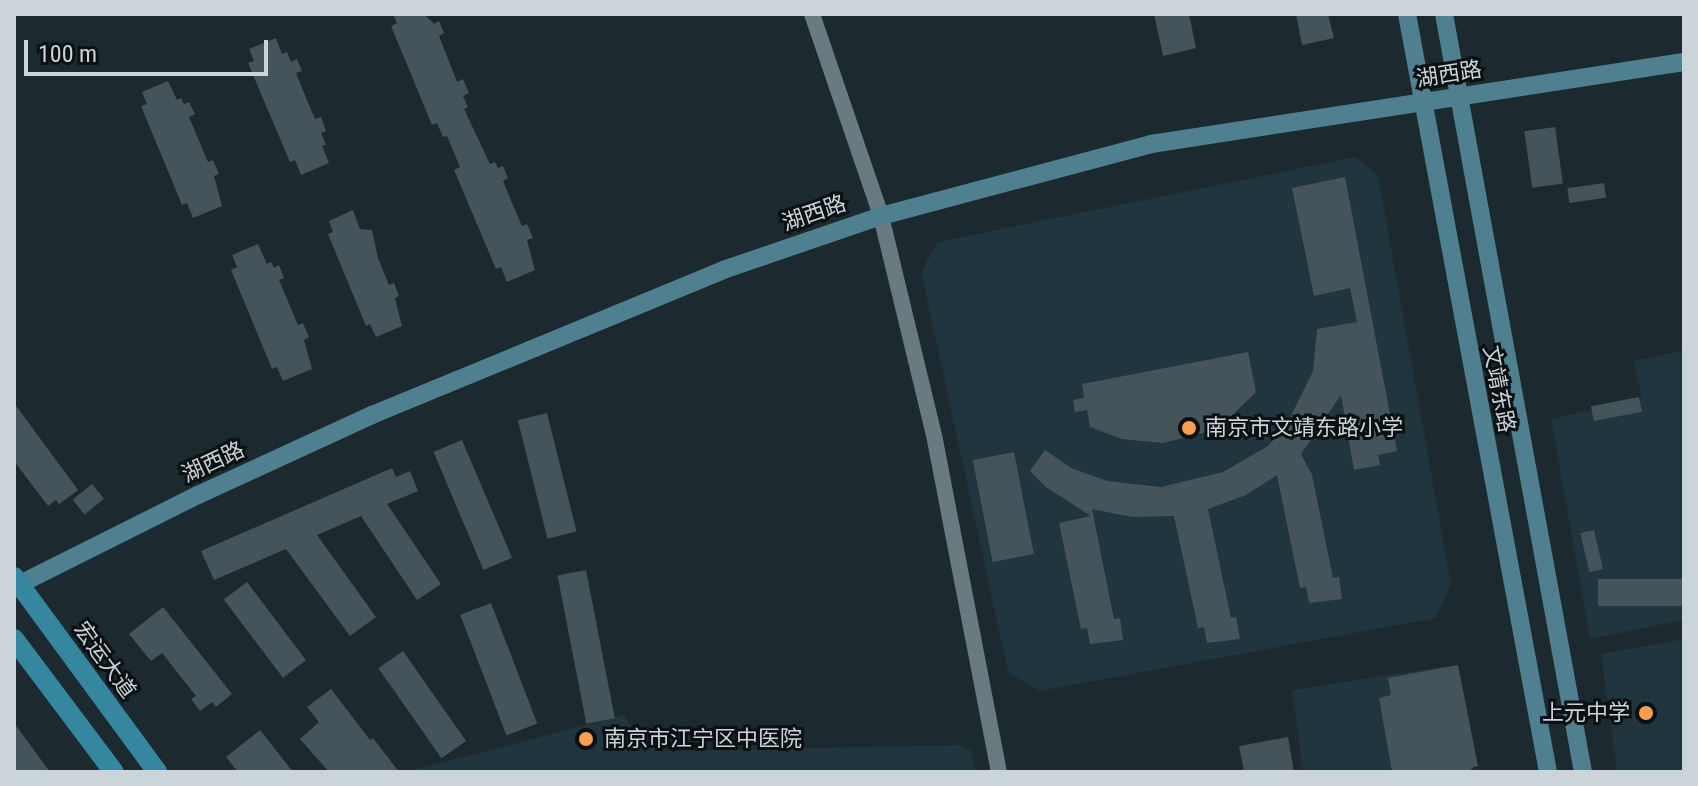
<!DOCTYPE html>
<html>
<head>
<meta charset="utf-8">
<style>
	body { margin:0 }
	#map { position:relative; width:1698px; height:786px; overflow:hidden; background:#1c292f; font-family:"Roboto Condensed","Noto Sans SC",sans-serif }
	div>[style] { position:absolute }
	.built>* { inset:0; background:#20353d }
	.building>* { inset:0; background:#45545a; transform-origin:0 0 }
	.tertiary>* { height:16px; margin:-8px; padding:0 8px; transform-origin:8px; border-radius:8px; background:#6a7a81 }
	.secondary>* { height:18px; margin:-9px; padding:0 9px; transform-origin:9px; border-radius:9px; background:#4f8090 }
	.primary>* { height:20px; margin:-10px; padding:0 10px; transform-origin:10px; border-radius:10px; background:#34879e }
	.dots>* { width:22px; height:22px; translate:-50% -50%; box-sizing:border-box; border:4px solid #0b1113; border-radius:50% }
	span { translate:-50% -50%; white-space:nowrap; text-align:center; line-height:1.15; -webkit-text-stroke:6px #0b1113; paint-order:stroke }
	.street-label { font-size:22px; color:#cbd4d8 }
	.poi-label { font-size:22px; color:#cbd4d8 }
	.left { translate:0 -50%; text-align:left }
	.right { translate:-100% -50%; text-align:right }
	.frame { position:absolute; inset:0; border:16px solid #cbd4d8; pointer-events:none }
	.scale { position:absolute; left:24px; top:40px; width:244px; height:36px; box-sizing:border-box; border:4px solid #cbd4d8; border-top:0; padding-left:10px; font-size:24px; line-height:28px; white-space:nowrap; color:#cbd4d8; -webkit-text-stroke:6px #0b1113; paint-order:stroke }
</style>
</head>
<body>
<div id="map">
	<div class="built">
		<i style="clip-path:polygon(1355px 157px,1378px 175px,1451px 584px,1436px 618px,1040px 691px,1008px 672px,921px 272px,938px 242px)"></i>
		<i style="clip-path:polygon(1684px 350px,1684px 620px,1590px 639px,1551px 419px,1642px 399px,1634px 361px)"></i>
		<i style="clip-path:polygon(1684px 639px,1684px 772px,1617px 772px,1601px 654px)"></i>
		<i style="clip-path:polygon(1447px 666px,1474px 772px,1303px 772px,1292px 690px)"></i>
		<i style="clip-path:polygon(624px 715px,637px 734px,660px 751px,960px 745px,971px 750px,975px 772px,406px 772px)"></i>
	</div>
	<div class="building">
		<i style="clip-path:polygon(393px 14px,424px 14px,434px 24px,439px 21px,444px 33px,439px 36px,457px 82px,463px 79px,469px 93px,463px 96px,468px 107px,464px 109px,490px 164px,495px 162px,498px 168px,503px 166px,508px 178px,503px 181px,512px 203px,522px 226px,527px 224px,533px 238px,527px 240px,535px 270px,507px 282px,501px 267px,496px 269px,454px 170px,460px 167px,447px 136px,443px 137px,437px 123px,432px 125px,391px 26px,397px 23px)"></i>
		<i style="clip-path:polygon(1154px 14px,1189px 14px,1196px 48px,1163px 56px)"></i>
		<i style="clip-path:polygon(1296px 14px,1328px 14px,1334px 38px,1302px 45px)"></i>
		<i style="clip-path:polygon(276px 38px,282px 54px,287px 52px,291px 62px,297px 59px,302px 71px,296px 73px,307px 100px,315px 119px,321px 117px,326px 131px,321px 133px,326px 145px,322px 146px,329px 163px,301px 175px,295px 160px,290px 162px,248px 63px,254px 61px,249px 49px)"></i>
		<i style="clip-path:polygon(168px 81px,177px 100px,181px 98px,184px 104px,189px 102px,195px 114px,189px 117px,208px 162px,213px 160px,219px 174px,214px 176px,222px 206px,193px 218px,187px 203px,182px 205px,141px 106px,147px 104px,142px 92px)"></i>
		<i style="left:1555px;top:127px;width:57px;height:31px;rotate:82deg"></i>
		<i style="clip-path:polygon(1345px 177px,1397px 451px,1378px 455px,1380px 465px,1354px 470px,1341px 395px,1301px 454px,1312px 475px,1333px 578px,1339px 577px,1342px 599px,1309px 603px,1306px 587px,1300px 588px,1277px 475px,1246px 495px,1208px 509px,1231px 618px,1236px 617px,1240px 639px,1207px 643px,1204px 627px,1198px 628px,1174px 516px,1132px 517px,1092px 509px,1114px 619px,1120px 618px,1123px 640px,1090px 644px,1087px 628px,1081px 629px,1059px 523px,1091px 516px,1046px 487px,1030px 471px,1045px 450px,1071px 468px,1107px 481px,1161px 487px,1223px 472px,1268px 446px,1286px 426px,1313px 371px,1317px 329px,1357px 322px,1350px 288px,1314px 296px,1292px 188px)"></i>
		<i style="left:1604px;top:183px;width:15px;height:37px;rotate:82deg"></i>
		<i style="clip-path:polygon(353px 210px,360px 229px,372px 230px,378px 258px,389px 285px,394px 283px,399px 296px,395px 298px,402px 326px,376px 337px,370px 324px,366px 326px,328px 234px,333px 232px,329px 221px)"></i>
		<i style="clip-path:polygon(258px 244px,267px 264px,271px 262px,274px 268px,279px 265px,284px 278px,279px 280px,298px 325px,303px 323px,309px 337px,304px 340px,312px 369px,283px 381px,277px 367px,272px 369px,231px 270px,237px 267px,232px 255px)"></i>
		<i style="clip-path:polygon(1248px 352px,1256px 392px,1224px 423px,1203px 433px,1163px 443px,1122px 439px,1090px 427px,1087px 410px,1075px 412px,1073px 400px,1084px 398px,1082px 384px)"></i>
		<i style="left:1639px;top:397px;width:15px;height:49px;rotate:79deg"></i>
		<i style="clip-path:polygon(14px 403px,78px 490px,59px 504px,56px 500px,48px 506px,14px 461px)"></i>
		<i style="left:547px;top:413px;width:122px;height:30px;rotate:76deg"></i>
		<i style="left:462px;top:440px;width:128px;height:31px;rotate:67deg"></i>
		<i style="left:1014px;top:452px;width:104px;height:42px;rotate:79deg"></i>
		<i style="clip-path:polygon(392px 468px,396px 477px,410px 471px,418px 491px,387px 504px,441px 584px,417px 600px,361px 516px,317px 535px,376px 617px,350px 636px,286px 549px,214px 580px,201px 551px)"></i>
		<i style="left:92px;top:484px;width:19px;height:25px;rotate:51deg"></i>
		<i style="left:1594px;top:530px;width:40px;height:14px;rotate:77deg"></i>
		<i style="left:586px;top:570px;width:151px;height:29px;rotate:79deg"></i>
		<i style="left:1684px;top:579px;width:27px;height:86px;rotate:90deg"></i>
		<i style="left:247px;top:582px;width:98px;height:29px;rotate:53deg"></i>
		<i style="left:491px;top:603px;width:129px;height:33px;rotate:69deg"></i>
		<i style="clip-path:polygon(163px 607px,232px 694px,216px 707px,212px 702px,200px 711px,191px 699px,196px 696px,162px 653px,151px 661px,129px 634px)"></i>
		<i style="left:403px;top:651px;width:110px;height:30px;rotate:55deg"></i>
		<i style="clip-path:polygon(1458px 665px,1478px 766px,1471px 768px,1472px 772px,1392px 772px,1379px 698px,1391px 695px,1388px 678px)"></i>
		<i style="clip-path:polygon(331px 689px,370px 740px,373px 738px,399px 772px,329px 772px,300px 739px,319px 722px,307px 707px)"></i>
		<i style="clip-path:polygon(14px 723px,50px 772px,14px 772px)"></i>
		<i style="clip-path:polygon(260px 730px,293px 772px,238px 772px,226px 757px)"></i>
		<i style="clip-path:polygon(1288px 737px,1294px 772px,1244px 772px,1239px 746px)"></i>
	</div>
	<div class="tertiary">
		<i style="left:812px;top:14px;width:213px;rotate:71.1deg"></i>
		<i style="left:881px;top:216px;width:230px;rotate:76.4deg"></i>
		<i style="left:935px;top:440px;width:338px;rotate:79.1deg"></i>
	</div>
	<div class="secondary">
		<i style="left:1407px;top:14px;width:771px;rotate:79.46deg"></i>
		<i style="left:1444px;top:14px;width:771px;rotate:79.61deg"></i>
		<i style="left:20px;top:584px;width:199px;rotate:-26.6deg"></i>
		<i style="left:198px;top:495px;width:192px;rotate:-24.7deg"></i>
		<i style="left:372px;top:415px;width:380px;rotate:-22.4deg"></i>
		<i style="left:723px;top:270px;width:167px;rotate:-18.9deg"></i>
		<i style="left:881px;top:216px;width:279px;rotate:-14.9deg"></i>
		<i style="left:1151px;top:144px;width:539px;rotate:-8.75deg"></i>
	</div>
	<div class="primary">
		<i style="left:14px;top:577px;width:242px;rotate:53.7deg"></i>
		<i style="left:14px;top:639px;width:166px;rotate:53.1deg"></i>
	</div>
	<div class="dots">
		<i style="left:1189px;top:428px;background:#fb9e50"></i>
		<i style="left:1646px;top:713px;background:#fb9e50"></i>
		<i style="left:586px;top:739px;background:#fb9e50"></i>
	</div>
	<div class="street-label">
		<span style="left:1449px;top:74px;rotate:-9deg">湖西路</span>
		<span style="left:814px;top:213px;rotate:-19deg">湖西路</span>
		<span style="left:1499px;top:389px;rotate:79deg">文靖东路</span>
		<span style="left:213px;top:462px;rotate:-25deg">湖西路</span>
		<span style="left:105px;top:660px;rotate:54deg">宏运大道</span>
	</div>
	<div class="poi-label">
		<span class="left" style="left:1205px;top:428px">南京市文靖东路小学</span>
		<span class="right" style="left:1630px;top:713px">上元中学</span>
		<span class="left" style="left:604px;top:739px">南京市江宁区中医院</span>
	</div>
	<div class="frame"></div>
	<div class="scale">100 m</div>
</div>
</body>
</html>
